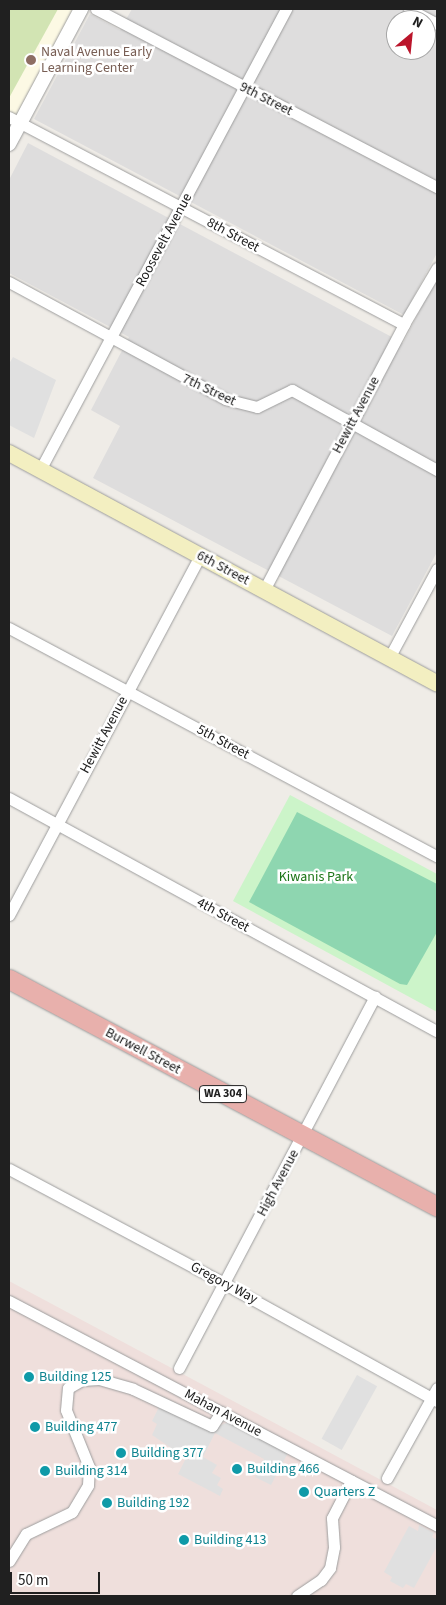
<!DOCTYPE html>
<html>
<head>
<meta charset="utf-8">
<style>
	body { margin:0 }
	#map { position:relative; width:446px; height:1605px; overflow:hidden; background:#efece7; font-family:"Source Sans 3",sans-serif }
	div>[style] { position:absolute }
	.residential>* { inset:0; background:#dedddd }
	.education>* { inset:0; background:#fcf9e4 }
	.military>* { inset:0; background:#efdfdc }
	.grass>* { inset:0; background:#d2e4b3 }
	.park>* { inset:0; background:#ccf4c9 }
	.pitch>* { inset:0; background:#8ed6b0 }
	.parking>* { inset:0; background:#e0e0e0; transform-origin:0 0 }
	.roads { filter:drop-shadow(0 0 1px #9d9d9d) drop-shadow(0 0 1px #9d9d9d) }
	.minor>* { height:11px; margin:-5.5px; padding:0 5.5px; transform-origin:5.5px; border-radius:5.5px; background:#fff }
	.tertiary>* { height:14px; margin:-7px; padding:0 7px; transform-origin:7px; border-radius:7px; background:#fff }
	.secondary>* { height:16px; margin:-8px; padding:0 8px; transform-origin:8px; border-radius:8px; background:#f3efc1 }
	.trunk>* { height:19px; margin:-9.5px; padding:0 9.5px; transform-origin:9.5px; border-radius:9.5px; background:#e8b0ac }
	.dots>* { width:14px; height:14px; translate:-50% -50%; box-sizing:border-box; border:2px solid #fff; border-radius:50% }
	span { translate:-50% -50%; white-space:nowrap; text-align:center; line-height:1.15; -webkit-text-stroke:5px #fff; paint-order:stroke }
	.shield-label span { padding:1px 4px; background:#fff; border:1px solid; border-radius:4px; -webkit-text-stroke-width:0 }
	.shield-label { font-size:12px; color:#202020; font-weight:700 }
	.education-label { font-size:14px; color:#785e54 }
	.left { translate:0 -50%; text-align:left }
	.street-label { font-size:14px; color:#202020 }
	.park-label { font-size:14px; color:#1c7517 }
	.culture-label { font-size:14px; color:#0d838f }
	.frame { position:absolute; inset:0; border:10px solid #202020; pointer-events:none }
	.north { position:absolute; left:386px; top:10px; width:50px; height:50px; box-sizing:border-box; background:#fff; border:1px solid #a6a6a6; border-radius:50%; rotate:28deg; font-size:14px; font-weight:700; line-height:20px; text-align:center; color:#202020 }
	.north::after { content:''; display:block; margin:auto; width:18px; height:22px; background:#bb152b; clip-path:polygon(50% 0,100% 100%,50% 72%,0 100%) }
	.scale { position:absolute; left:10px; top:1572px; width:90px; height:22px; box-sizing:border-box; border:2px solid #202020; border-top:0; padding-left:6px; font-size:15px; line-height:18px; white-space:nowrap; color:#202020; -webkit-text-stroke:4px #fff; paint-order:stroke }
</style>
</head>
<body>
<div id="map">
	<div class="residential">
		<i style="clip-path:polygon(evenodd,132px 9px,437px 9px,437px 253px,404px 315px,34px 119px,90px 14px,120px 30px,132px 9px,396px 20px,426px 20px,426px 50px,396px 50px,396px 20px)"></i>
		<i style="clip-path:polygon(28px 143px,403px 343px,437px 277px,437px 552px,392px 636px,93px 478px,120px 426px,91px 410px,129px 337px,9px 273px,9px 180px)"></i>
	</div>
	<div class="education">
		<i style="clip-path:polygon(9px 9px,81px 9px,20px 123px,9px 117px)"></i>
	</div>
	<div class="military">
		<i style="clip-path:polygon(9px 1281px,437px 1510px,437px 1596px,9px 1596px)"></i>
	</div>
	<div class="grass">
		<i style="clip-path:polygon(9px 9px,58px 9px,9px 98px)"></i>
	</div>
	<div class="park">
		<i style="clip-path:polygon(290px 795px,437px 874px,437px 1012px,233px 901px)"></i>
	</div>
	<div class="pitch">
		<i style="clip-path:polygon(297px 812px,437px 884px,437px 932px,407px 985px,400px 984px,249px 902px)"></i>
	</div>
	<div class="parking">
		<i style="clip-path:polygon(13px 357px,56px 380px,34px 438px,9px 425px,9px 364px)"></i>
		<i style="left:357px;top:1375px;width:23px;height:73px;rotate:29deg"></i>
		<i style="clip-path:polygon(164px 1397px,219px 1426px,228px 1422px,289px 1451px,271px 1485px,255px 1477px,264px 1459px,215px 1433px,203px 1457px,217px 1465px,212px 1473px,221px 1478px,217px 1485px,223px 1489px,220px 1496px,178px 1474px,186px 1458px,152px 1435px,157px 1424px,152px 1421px)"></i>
		<i style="clip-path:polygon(419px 1525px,434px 1533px,432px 1537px,437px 1540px,437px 1546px,414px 1588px,406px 1584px,403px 1588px,390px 1581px,392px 1577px,384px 1572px,409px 1526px,418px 1531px)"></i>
	</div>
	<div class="roads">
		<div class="minor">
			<i style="left:96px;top:9px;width:385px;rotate:27.6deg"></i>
			<i style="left:409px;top:9px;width:32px;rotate:28deg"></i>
			<i style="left:9px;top:117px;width:446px;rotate:27.7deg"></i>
			<i style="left:9px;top:282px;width:246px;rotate:28.4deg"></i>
			<i style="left:225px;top:399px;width:33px;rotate:14deg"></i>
			<i style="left:257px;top:407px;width:39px;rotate:-26deg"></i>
			<i style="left:292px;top:390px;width:166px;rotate:28.9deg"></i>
			<i style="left:40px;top:470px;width:523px;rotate:-61.91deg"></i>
			<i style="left:264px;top:590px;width:301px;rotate:-62.2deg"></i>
			<i style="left:404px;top:324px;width:65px;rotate:-59.5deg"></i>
			<i style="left:9px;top:628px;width:485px;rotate:28.1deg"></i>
			<i style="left:389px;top:658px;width:101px;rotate:-61.7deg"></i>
			<i style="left:9px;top:798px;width:487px;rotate:28.6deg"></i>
			<i style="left:9px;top:915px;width:407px;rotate:-62deg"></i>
			<i style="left:9px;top:1169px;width:242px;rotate:28deg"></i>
			<i style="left:223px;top:1283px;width:244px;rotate:28.9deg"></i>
			<i style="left:9px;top:1301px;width:484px;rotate:27.7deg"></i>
			<i style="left:179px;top:1368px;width:420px;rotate:-62.2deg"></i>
			<i style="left:387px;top:1478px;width:103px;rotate:-60.9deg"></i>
			<i style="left:9px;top:1561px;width:32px;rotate:-58deg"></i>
			<i style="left:26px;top:1534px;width:51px;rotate:-25.6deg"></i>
			<i style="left:72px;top:1512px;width:31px;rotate:-59deg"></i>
			<i style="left:88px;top:1485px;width:18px;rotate:-87deg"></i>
			<i style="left:89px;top:1467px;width:61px;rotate:-112deg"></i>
			<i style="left:66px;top:1410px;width:22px;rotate:-85deg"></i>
			<i style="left:68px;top:1388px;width:16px;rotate:-30deg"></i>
			<i style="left:82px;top:1380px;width:17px;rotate:-3deg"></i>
			<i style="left:99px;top:1379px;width:35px;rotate:16deg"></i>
			<i style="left:133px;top:1389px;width:87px;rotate:25.1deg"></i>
			<i style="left:212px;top:1426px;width:17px;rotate:-57deg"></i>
			<i style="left:297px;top:1596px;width:29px;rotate:-34deg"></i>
			<i style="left:321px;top:1580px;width:15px;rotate:-53deg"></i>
			<i style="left:330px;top:1568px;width:21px;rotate:-79deg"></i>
			<i style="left:334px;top:1547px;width:29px;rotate:-94deg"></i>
			<i style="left:332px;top:1518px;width:42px;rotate:-62.8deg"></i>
		</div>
		<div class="tertiary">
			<i style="left:9px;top:144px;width:153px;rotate:-61.9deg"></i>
		</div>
		<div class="secondary">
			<i style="left:9px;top:453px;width:486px;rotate:28.3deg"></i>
		</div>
		<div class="trunk">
			<i style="left:9px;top:979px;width:485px;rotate:28deg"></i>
		</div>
	</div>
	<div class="dots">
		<i style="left:31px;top:60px;background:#8d6e63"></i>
		<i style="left:29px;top:1377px;background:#0f9aa8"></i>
		<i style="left:35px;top:1427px;background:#0f9aa8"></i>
		<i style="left:121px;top:1453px;background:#0f9aa8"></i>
		<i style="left:237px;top:1469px;background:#0f9aa8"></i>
		<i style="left:45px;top:1471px;background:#0f9aa8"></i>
		<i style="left:304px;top:1492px;background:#0f9aa8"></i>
		<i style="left:107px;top:1503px;background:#0f9aa8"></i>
		<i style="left:184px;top:1540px;background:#0f9aa8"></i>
	</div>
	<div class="shield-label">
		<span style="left:223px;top:1094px">WA 304</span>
	</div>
	<div class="education-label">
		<span class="left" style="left:41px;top:60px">Naval Avenue Early<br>Learning Center</span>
	</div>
	<div class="street-label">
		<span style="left:266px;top:99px;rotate:27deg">9th Street</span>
		<span style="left:233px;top:235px;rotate:28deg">8th Street</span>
		<span style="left:164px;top:240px;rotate:-62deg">Roosevelt Avenue</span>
		<span style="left:209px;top:390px;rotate:25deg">7th Street</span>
		<span style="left:356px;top:415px;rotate:-62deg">Hewitt Avenue</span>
		<span style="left:223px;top:568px;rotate:28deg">6th Street</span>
		<span style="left:104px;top:735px;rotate:-62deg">Hewitt Avenue</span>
		<span style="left:223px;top:742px;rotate:28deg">5th Street</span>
		<span style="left:223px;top:915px;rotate:28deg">4th Street</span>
		<span style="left:143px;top:1051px;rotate:28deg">Burwell Street</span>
		<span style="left:278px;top:1183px;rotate:-62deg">High Avenue</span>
		<span style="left:224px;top:1283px;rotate:28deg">Gregory Way</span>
		<span style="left:223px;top:1413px;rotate:28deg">Mahan Avenue</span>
	</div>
	<div class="park-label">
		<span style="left:316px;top:877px">Kiwanis Park</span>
	</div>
	<div class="culture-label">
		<span class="left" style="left:39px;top:1377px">Building 125</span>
		<span class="left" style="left:45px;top:1427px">Building 477</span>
		<span class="left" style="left:131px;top:1453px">Building 377</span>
		<span class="left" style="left:247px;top:1469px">Building 466</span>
		<span class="left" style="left:55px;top:1471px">Building 314</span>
		<span class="left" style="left:314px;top:1492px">Quarters Z</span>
		<span class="left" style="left:117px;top:1503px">Building 192</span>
		<span class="left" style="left:194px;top:1540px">Building 413</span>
	</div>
	<div class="frame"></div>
	<div class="north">N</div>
	<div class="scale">50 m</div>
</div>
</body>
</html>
